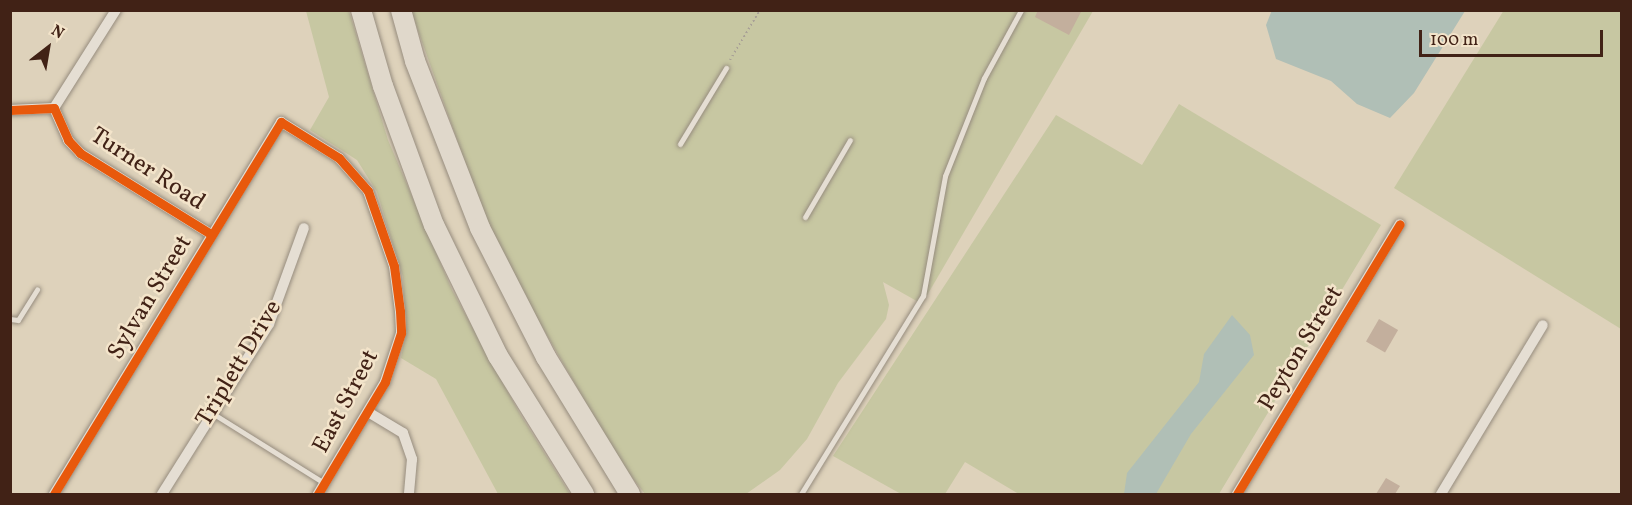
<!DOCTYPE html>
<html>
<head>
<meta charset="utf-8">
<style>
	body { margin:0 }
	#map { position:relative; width:1632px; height:505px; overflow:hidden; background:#ded2bb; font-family:Vollkorn,serif }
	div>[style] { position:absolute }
	.green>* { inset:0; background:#c7c7a2 }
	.water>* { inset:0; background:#b0bfb6 }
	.building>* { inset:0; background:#c3af9d; transform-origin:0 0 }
	.path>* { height:2px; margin-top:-1px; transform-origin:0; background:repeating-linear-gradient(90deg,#a8a096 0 1.5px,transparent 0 4.5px) }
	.roads { filter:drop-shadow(0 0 2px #968c7e) drop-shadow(0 0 2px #968c7e) }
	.service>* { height:5px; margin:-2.5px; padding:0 2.5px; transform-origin:2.5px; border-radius:2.5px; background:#e5ded3 }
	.minor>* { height:10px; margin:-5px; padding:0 5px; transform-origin:5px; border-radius:5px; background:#e5ded3 }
	.motorway>* { height:20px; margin:-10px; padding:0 10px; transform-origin:10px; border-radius:10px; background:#e0d8cb }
	.cycleway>* { height:9px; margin:-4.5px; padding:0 4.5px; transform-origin:4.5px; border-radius:4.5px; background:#e8590c }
	span { translate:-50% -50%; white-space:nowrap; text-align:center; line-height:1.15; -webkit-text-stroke:5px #f3e4ca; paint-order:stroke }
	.street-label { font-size:24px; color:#412216 }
	.frame { position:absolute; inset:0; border:12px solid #412216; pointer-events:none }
	.north { position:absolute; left:18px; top:18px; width:60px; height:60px; -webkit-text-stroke:4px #f3e4ca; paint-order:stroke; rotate:31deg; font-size:16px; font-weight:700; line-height:24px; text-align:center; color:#412216 }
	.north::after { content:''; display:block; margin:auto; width:21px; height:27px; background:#412216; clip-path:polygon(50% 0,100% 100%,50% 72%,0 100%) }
	.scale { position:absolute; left:1419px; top:30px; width:184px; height:27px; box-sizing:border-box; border:3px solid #412216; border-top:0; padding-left:8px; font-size:18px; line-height:21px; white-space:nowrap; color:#412216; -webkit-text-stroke:4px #f3e4ca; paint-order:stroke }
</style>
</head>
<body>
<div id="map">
	<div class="green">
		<i style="clip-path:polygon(1504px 10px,1621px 11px,1621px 329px,1394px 188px)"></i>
		<i style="clip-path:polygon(306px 11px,349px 11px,388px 140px,452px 290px,520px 414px,570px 494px,498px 494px,436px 379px,401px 358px,406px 330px,403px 277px,377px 192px,357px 160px,310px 130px,329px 97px)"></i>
		<i style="clip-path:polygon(411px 11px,1093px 11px,922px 304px,883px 282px,889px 305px,886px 319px,838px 383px,807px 439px,780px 470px,746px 494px,645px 494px,620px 462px,514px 278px,480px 204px)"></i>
		<i style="clip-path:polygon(1179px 104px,1381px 225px,1219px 494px,1019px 494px,965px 462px,945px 494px,901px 494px,833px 456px,1056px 115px,1142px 165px)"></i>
	</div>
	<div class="water">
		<i style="clip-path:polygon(1272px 10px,1465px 10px,1465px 11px,1414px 93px,1390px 118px,1357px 104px,1331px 81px,1276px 59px,1266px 25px)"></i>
		<i style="clip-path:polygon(1232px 315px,1250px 335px,1254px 355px,1191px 434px,1156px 494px,1124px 494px,1127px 473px,1199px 382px,1204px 354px)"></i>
	</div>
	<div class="building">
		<i style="clip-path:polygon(1038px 10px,1082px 10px,1069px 35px,1035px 17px)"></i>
		<i style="left:1379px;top:319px;width:22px;height:26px;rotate:30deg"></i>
		<i style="clip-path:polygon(1386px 478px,1400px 486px,1395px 494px,1376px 494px)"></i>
	</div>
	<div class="path">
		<i style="left:730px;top:60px;width:58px;rotate:-59deg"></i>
	</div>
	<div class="roads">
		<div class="service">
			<i style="left:680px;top:144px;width:89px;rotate:-58.8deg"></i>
			<i style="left:805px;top:217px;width:89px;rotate:-59.7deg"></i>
			<i style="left:10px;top:319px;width:8px;rotate:7deg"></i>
			<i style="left:18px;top:320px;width:36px;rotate:-58deg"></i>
			<i style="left:212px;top:413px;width:132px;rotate:32deg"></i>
			<i style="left:801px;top:494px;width:233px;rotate:-58.4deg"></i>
			<i style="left:923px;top:296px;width:122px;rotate:-79.6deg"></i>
			<i style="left:945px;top:176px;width:105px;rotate:-68.3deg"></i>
			<i style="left:984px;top:78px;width:77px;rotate:-61.4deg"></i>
		</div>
		<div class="minor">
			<i style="left:54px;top:108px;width:116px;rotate:-57.7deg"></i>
			<i style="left:10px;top:110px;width:44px;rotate:-2.6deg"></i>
			<i style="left:54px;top:108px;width:35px;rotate:66deg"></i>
			<i style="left:68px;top:140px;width:18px;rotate:47deg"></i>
			<i style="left:80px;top:153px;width:155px;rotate:31.8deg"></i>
			<i style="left:368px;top:412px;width:41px;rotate:31deg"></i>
			<i style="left:403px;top:433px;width:28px;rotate:71deg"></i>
			<i style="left:412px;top:459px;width:35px;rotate:95deg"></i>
			<i style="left:54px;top:494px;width:436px;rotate:-58.6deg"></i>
			<i style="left:281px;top:122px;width:68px;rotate:31.8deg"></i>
			<i style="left:339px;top:158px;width:44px;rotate:48.7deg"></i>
			<i style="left:368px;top:191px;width:79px;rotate:70.9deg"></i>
			<i style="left:394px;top:266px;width:45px;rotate:82.4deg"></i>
			<i style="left:400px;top:311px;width:22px;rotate:87deg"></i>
			<i style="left:401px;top:333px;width:52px;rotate:108.1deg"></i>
			<i style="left:385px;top:382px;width:131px;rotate:120.9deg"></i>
			<i style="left:162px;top:494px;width:201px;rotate:-57.8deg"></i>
			<i style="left:269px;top:324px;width:102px;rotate:-70deg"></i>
			<i style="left:1237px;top:494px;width:315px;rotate:-58.9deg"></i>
			<i style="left:1441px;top:494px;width:197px;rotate:-58.9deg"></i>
		</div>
		<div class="motorway">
			<i style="left:361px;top:10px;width:79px;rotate:73.9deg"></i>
			<i style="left:383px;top:86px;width:148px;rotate:69.9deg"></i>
			<i style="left:434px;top:225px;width:146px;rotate:64deg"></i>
			<i style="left:498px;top:356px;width:163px;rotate:58.1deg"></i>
			<i style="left:401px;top:10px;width:53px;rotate:74.6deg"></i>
			<i style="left:415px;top:61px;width:179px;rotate:68.7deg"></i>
			<i style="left:480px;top:228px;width:145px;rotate:62.9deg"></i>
			<i style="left:546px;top:357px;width:161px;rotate:58.5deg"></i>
		</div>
	</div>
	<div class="cycleway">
		<i style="left:10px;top:110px;width:44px;rotate:-2.6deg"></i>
		<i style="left:54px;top:108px;width:35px;rotate:66deg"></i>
		<i style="left:68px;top:140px;width:18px;rotate:47deg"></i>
		<i style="left:80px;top:153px;width:155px;rotate:31.8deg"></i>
		<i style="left:54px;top:494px;width:436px;rotate:-58.6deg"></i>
		<i style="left:281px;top:122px;width:68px;rotate:31.8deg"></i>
		<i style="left:339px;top:158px;width:44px;rotate:48.7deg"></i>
		<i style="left:368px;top:191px;width:79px;rotate:70.9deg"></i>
		<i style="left:394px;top:266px;width:45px;rotate:82.4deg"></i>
		<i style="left:400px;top:311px;width:22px;rotate:87deg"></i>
		<i style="left:401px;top:333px;width:52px;rotate:108.1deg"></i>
		<i style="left:385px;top:382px;width:131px;rotate:120.9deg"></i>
		<i style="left:1237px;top:494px;width:315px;rotate:-58.9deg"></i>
	</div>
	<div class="street-label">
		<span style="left:147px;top:170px;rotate:33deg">Turner Road</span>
		<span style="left:151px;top:298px;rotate:-59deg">Sylvan Street</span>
		<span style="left:1302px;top:349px;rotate:-59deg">Peyton Street</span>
		<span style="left:240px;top:364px;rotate:-59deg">Triplett Drive</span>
		<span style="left:347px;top:402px;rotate:-62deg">East Street</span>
	</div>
	<div class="frame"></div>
	<div class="north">N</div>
	<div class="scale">100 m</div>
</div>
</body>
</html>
